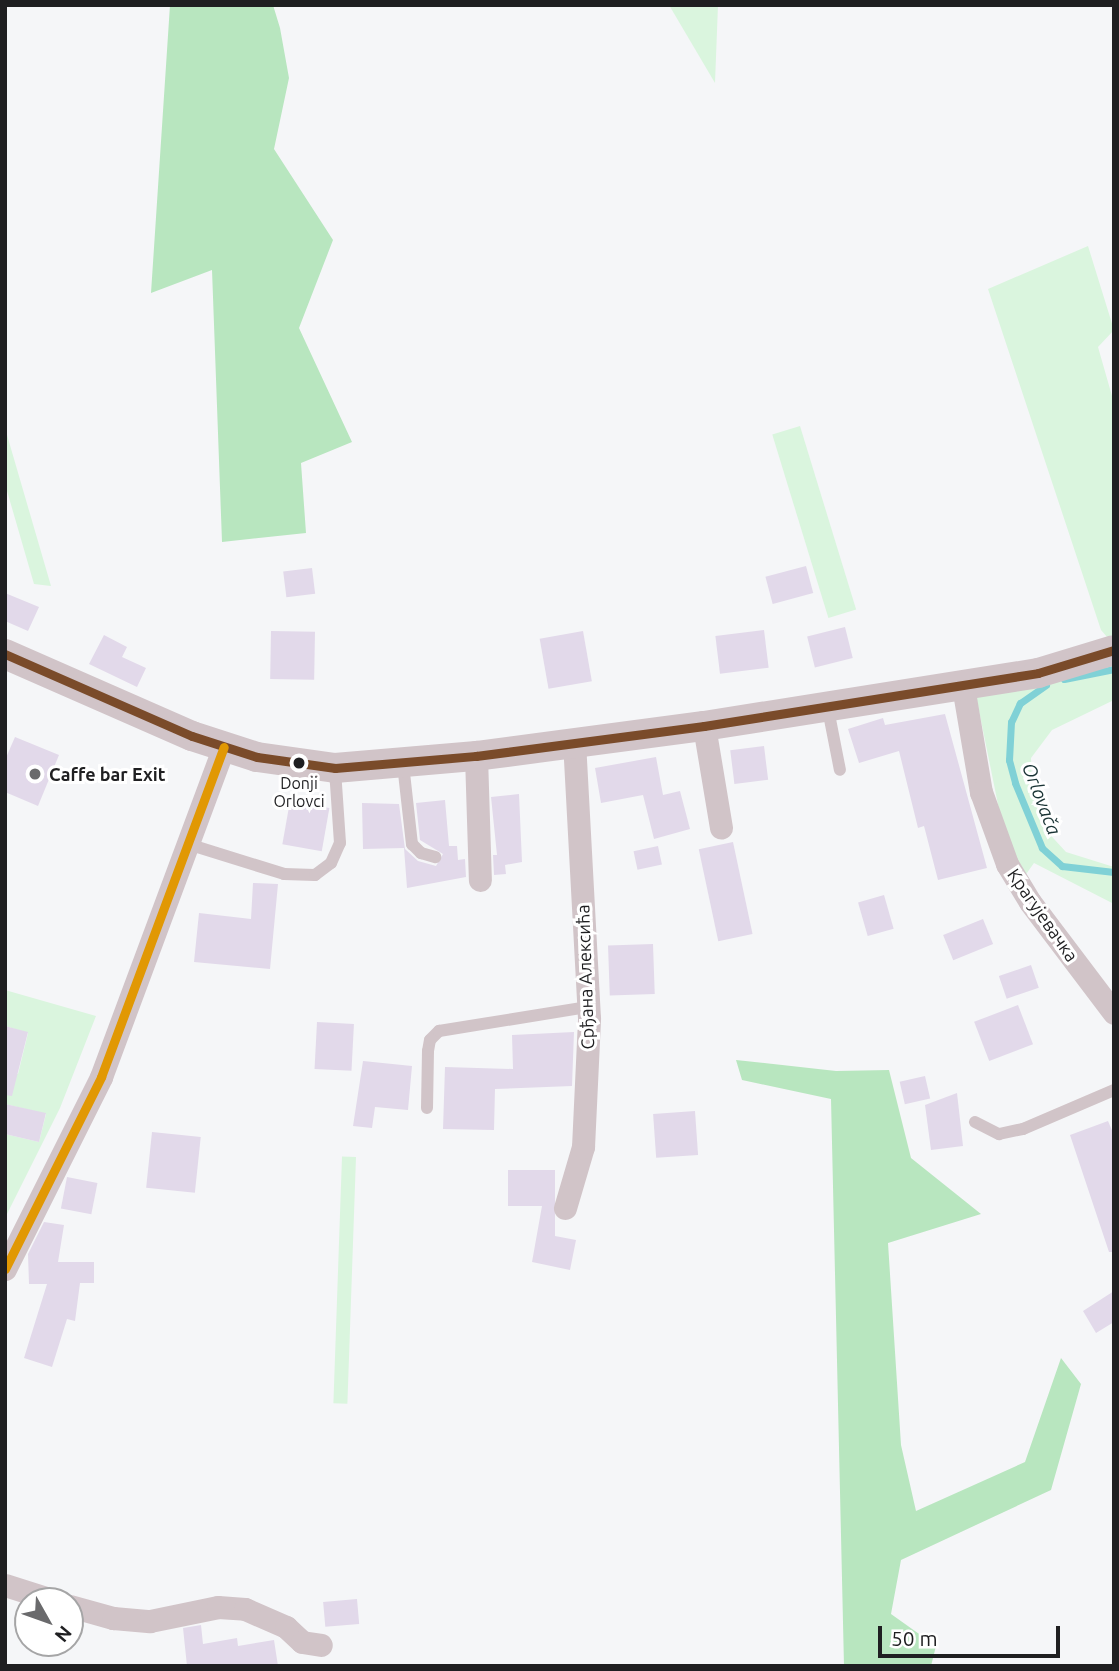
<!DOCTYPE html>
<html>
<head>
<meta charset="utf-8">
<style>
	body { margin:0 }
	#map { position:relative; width:1119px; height:1671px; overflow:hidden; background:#f5f6f8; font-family:Ubuntu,sans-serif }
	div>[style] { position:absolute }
	.green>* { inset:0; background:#daf5de; transform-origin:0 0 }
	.forest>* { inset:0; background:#b8e6bf }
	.stream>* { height:7px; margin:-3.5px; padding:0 3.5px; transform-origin:3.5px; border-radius:3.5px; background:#80d1d6 }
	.building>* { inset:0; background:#e2d9ea; transform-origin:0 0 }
	.service>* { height:12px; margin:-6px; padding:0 6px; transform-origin:6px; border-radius:6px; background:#d1c4c8 }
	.minor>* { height:23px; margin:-11.5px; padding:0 11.5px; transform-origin:11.5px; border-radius:11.5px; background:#d1c4c8 }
	.tertiary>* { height:30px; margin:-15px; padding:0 15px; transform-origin:15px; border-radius:15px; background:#d1c4c8 }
	.bus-1>* { height:9px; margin:-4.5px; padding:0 4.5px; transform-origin:4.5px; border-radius:4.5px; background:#7a4b2a }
	.bus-2>* { height:9px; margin:-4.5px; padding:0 4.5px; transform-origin:4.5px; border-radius:4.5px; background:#e19803 }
	.dots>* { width:19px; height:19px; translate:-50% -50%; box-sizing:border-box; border:4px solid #fff; border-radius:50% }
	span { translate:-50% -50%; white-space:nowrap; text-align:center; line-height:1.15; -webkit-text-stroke:6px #fff; paint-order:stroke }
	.bus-label { font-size:16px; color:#1f1f21 }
	.poi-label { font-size:18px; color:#1f1f21; font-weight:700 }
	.left { translate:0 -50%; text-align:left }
	.street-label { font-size:18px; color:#1f1f21 }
	.water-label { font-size:19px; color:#193334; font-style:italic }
	.frame { position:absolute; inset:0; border:7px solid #1f1f21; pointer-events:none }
	.north { position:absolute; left:14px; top:1587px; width:70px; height:70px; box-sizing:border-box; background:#fff; border:2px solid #a5a5a6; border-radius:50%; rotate:130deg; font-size:19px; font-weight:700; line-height:28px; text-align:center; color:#1f1f21 }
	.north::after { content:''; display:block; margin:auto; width:24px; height:32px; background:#6a6a6c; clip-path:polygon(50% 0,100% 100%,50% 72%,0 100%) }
	.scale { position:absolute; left:878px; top:1626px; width:182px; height:32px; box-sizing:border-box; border:4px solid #1f1f21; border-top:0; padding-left:9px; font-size:21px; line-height:24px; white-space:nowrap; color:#1f1f21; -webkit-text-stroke:5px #fff; paint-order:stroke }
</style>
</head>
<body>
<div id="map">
	<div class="green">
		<i style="clip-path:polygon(669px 5px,718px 5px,715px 83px)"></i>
		<i style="clip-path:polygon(1088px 246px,1114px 330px,1098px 347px,1114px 403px,1114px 645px,1101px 630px,988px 289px)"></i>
		<i style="left:800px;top:426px;width:192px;height:29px;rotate:73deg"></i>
		<i style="clip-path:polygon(5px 428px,51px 586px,34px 584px,5px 484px)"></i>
		<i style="clip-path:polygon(1114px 649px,1114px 700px,1052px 730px,1031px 758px,1032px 785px,1044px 828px,1066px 852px,1114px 867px,1114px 904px,1034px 863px,1024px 877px,1006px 844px,973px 681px)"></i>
		<i style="clip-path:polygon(5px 990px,96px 1016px,60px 1108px,5px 1218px,5px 1134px,39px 1142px,46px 1114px,5px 1104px,5px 1071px,18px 1074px,28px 1033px,5px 1026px)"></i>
		<i style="left:356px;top:1157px;width:247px;height:14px;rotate:92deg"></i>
	</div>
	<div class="forest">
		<i style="clip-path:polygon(170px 5px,273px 5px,280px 28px,289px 78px,274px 149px,333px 240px,299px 328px,352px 442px,301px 463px,306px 533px,222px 542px,212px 270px,151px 293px)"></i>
		<i style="clip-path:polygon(736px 1060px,836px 1071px,889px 1070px,911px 1158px,981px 1214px,888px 1243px,901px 1445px,916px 1511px,1025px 1462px,1061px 1358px,1081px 1384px,1051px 1490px,901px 1560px,891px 1614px,936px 1646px,931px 1666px,844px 1666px,831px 1099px,742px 1080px)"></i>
	</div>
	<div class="stream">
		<i style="left:1064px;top:679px;width:51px;rotate:-11.3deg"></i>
		<i style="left:1046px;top:685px;width:32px;rotate:145deg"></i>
		<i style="left:1020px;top:703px;width:21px;rotate:115deg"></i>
		<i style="left:1011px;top:722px;width:38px;rotate:93deg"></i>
		<i style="left:1009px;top:760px;width:24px;rotate:75deg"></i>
		<i style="left:1015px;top:783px;width:70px;rotate:67.4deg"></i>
		<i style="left:1042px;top:848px;width:27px;rotate:42deg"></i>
		<i style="left:1062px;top:866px;width:52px;rotate:6.6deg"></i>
	</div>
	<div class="building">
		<i style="left:806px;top:566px;width:28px;height:42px;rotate:75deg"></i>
		<i style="left:312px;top:568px;width:26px;height:29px;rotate:83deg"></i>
		<i style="clip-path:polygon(5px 593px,39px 607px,28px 631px,5px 621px)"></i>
		<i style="left:845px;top:627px;width:32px;height:39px;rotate:76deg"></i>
		<i style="left:764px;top:630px;width:38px;height:49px;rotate:83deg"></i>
		<i style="left:271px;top:631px;width:44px;height:48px;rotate:1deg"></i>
		<i style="left:583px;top:631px;width:51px;height:44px;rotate:80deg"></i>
		<i style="clip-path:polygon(104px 635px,127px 647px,122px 657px,146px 668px,137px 687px,89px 664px)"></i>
		<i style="clip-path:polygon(945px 714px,987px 868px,938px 880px,924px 826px,918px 828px,899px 751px,859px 763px,848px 729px,883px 718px,885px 725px)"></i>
		<i style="clip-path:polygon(15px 737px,59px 755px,38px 806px,5px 792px,5px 760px)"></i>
		<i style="left:764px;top:746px;width:34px;height:34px;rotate:83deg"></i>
		<i style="clip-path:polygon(656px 757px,663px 795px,680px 791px,690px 829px,654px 839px,643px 795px,601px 803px,595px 768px)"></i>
		<i style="clip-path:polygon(519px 794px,522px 862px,505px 865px,506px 874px,494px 875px,493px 855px,497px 855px,491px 797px)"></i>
		<i style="clip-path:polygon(445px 800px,449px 846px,457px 846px,458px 860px,465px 859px,466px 877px,407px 888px,404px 848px,363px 849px,362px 803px,399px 804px,405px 849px,418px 861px,436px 866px,443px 854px,420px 840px,416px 803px)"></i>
		<i style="left:290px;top:801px;width:40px;height:44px;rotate:10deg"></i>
		<i style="left:733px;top:842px;width:94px;height:35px;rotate:78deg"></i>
		<i style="left:658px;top:846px;width:19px;height:25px;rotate:78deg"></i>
		<i style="clip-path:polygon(253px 883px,278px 884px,270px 969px,194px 962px,199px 913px,251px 919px)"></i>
		<i style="left:884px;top:895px;width:35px;height:27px;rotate:74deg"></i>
		<i style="left:983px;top:919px;width:27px;height:43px;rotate:68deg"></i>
		<i style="left:653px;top:944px;width:50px;height:45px;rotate:88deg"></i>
		<i style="left:1031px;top:965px;width:24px;height:34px;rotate:71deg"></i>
		<i style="left:1018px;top:1005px;width:42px;height:47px;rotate:69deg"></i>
		<i style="left:317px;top:1022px;width:37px;height:47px;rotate:3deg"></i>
		<i style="clip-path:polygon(5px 1026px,28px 1032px,12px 1096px,5px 1095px)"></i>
		<i style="clip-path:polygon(574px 1032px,572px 1086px,495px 1089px,494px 1130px,443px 1129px,445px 1067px,513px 1069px,512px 1035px)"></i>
		<i style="clip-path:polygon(363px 1061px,412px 1066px,408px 1110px,375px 1107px,372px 1128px,353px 1126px)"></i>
		<i style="left:925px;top:1076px;width:23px;height:26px;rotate:77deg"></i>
		<i style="clip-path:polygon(957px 1093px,963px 1146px,931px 1150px,925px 1105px)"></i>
		<i style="clip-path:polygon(5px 1104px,46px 1113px,39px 1142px,5px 1134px)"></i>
		<i style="left:695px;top:1111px;width:44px;height:42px;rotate:86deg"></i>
		<i style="clip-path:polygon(1108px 1121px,1114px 1135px,1114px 1252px,1109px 1252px,1070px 1135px)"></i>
		<i style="left:152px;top:1132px;width:49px;height:56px;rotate:6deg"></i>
		<i style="clip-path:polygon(508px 1170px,555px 1170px,555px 1236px,576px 1240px,570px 1270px,532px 1262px,542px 1206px,508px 1206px)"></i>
		<i style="left:67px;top:1177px;width:31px;height:32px;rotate:11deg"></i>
		<i style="clip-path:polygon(44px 1222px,64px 1225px,58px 1262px,94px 1262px,94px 1283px,80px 1283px,75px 1321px,67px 1319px,52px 1367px,24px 1358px,47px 1284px,29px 1284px,28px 1254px)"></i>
		<i style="clip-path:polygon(1114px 1291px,1114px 1322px,1096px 1333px,1083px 1311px)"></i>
		<i style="left:357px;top:1599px;width:25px;height:34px;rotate:85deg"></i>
		<i style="clip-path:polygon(201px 1625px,203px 1644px,237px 1638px,238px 1646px,274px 1640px,278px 1666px,187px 1666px,183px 1628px)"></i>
	</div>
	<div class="service">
		<i style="left:827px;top:704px;width:67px;rotate:78.9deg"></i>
		<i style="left:403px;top:764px;width:81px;rotate:83.6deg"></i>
		<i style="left:412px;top:844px;width:13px;rotate:45deg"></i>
		<i style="left:421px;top:853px;width:15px;rotate:16deg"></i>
		<i style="left:191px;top:845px;width:97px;rotate:17.3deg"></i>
		<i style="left:284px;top:874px;width:31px;rotate:2deg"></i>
		<i style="left:315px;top:875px;width:20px;rotate:-37deg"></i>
		<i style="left:331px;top:863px;width:22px;rotate:-66deg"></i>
		<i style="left:340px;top:843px;width:74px;rotate:-93.9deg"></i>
		<i style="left:427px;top:1108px;width:57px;rotate:-89deg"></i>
		<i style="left:428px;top:1051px;width:11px;rotate:-80deg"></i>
		<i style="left:430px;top:1040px;width:13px;rotate:-45deg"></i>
		<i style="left:439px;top:1031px;width:151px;rotate:-9.2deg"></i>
		<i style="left:975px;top:1122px;width:27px;rotate:27deg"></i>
		<i style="left:999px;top:1134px;width:25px;rotate:-12deg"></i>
		<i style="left:1023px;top:1129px;width:99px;rotate:-23.2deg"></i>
	</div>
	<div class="minor">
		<i style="left:963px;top:686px;width:108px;rotate:80.4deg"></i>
		<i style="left:981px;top:792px;width:77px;rotate:70.1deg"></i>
		<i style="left:1007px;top:864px;width:44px;rotate:58.8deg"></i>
		<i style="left:1030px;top:902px;width:139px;rotate:52.9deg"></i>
		<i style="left:704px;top:726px;width:103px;rotate:80.5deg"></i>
		<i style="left:476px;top:756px;width:124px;rotate:88.2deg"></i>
		<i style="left:565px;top:1208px;width:64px;rotate:-73.6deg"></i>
		<i style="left:583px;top:1147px;width:129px;rotate:-87.3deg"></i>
		<i style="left:589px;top:1018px;width:275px;rotate:-93.1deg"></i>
		<i style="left:5px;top:1269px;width:215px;rotate:-63.4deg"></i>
		<i style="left:101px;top:1077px;width:352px;rotate:-69.6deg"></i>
		<i style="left:5px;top:1585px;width:52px;rotate:17.7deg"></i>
		<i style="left:70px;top:1606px;width:45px;rotate:15.6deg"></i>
		<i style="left:113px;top:1618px;width:37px;rotate:5deg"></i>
		<i style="left:150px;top:1621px;width:69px;rotate:-11.6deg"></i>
		<i style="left:218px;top:1607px;width:27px;rotate:4deg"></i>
		<i style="left:245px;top:1609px;width:45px;rotate:23.7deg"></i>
		<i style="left:286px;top:1627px;width:22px;rotate:43deg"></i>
		<i style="left:302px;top:1642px;width:19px;rotate:9deg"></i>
	</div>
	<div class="tertiary">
		<i style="left:5px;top:654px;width:204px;rotate:23.7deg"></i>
		<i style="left:192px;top:736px;width:68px;rotate:17.9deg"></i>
		<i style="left:257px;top:757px;width:79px;rotate:8deg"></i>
		<i style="left:335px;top:768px;width:142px;rotate:-4.9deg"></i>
		<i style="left:476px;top:756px;width:230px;rotate:-7.5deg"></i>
		<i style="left:704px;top:726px;width:338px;rotate:-9deg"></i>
		<i style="left:1038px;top:673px;width:79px;rotate:-16.8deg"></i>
	</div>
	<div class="bus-1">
		<i style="left:5px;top:654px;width:204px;rotate:23.7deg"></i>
		<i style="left:192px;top:736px;width:68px;rotate:17.9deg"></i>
		<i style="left:257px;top:757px;width:79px;rotate:8deg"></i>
		<i style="left:335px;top:768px;width:142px;rotate:-4.9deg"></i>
		<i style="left:476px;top:756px;width:230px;rotate:-7.5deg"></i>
		<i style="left:704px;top:726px;width:338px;rotate:-9deg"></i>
		<i style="left:1038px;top:673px;width:79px;rotate:-16.8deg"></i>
	</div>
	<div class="bus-2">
		<i style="left:5px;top:1269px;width:215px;rotate:-63.4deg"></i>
		<i style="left:101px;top:1077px;width:352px;rotate:-69.6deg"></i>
	</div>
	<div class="dots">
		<i style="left:299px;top:763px;background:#1f1f21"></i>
		<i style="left:35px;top:774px;background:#6a6a6c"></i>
	</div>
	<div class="bus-label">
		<span style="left:299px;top:792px">Donji<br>Orlovci</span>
	</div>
	<div class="poi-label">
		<span class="left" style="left:49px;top:774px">Caffe bar Exit</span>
	</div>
	<div class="street-label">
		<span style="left:1043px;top:915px;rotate:55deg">Крагујевачка</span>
		<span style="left:585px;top:977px;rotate:-92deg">Срђана Алексића</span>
	</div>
	<div class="water-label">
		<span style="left:1041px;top:799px;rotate:69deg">Orlovača</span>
	</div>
	<div class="frame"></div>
	<div class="north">N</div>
	<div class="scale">50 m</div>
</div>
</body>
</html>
